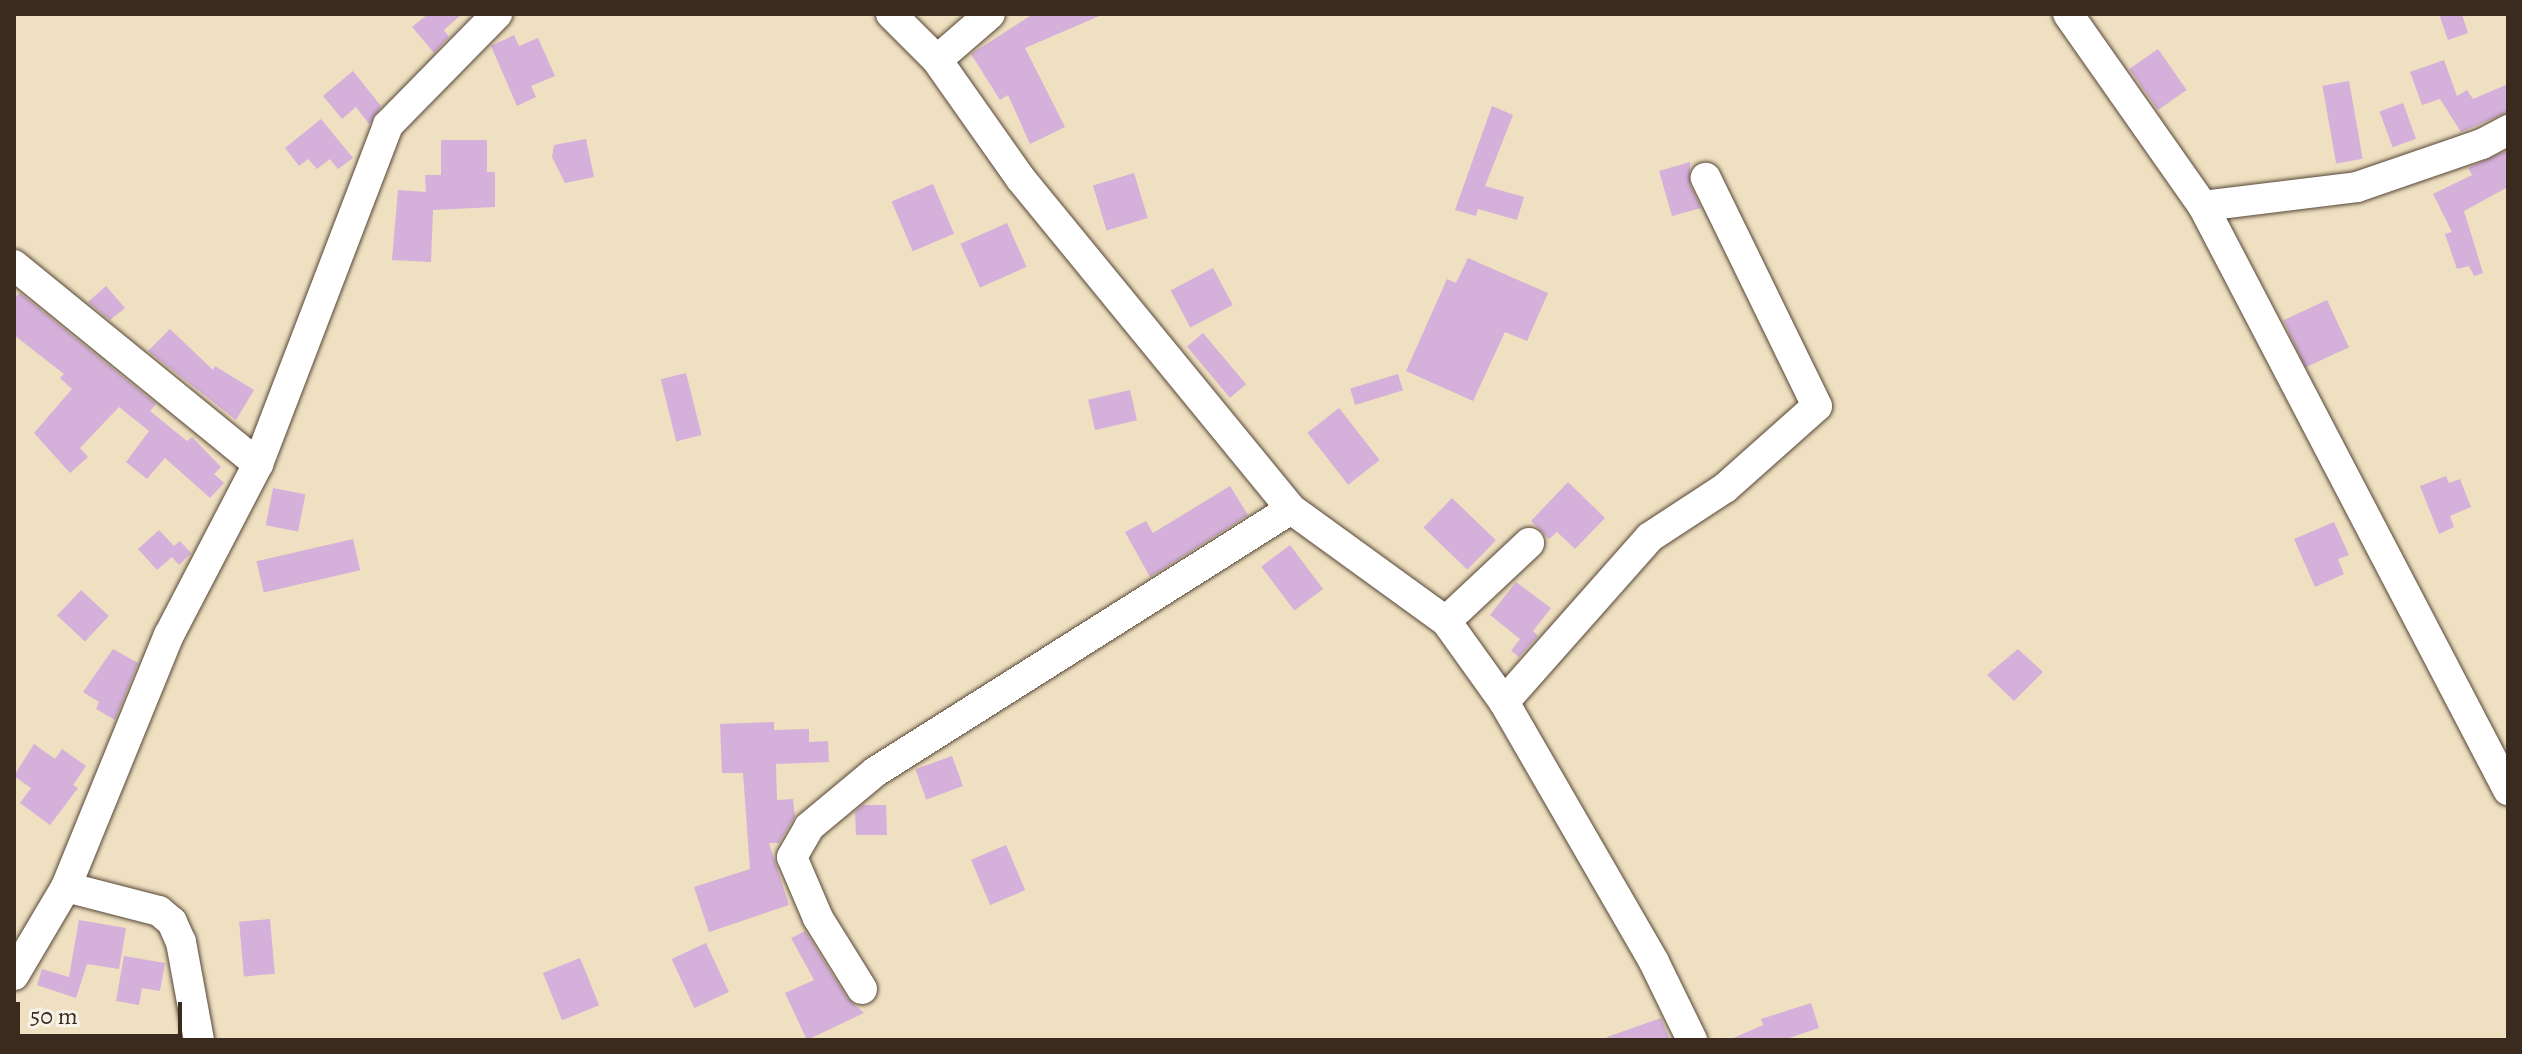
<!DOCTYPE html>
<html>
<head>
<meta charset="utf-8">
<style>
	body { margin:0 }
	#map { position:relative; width:2522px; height:1054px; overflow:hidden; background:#eee0c0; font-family:Alegreya,serif }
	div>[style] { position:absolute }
	.building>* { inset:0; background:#d5b0da; transform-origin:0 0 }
	.roads { filter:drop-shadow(0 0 2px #564536) drop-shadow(0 0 2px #564536) }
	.minor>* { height:30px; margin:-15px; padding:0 15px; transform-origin:15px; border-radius:15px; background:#fff }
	span { translate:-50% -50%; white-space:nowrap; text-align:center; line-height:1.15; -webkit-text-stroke:8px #f7f3e8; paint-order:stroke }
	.frame { position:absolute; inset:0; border:16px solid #3b2a1e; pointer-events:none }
	.scale { position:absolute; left:16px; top:1002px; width:166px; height:36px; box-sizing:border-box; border:4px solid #3b2a1e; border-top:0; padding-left:10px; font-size:24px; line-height:28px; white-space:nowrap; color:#3b2a1e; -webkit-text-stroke:6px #f7f3e8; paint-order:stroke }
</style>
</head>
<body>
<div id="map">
	<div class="building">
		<i style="clip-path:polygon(428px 14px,462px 14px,444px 30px,449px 37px,434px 53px,412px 27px)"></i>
		<i style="clip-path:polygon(1033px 14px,1104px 14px,1025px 48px,1065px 127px,1030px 144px,1008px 95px,1000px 100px,971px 54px)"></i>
		<i style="clip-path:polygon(2439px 14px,2462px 14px,2468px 33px,2448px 40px)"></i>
		<i style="clip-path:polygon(514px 35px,519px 46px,538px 38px,555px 76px,531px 86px,536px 97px,517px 106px,491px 46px)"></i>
		<i style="left:2158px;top:49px;width:50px;height:35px;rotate:55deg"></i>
		<i style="clip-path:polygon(2444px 60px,2457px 96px,2467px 90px,2473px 99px,2508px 84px,2508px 112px,2461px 132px,2440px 99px,2422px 105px,2410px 72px)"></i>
		<i style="clip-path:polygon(353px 71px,381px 106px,369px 124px,356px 107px,342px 119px,323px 96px)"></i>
		<i style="left:2349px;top:81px;width:79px;height:27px;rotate:80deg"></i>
		<i style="left:2403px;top:103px;width:38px;height:25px;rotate:70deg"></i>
		<i style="clip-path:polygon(1492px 106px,1513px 115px,1485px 186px,1524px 197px,1517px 220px,1478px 209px,1476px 216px,1455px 210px)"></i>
		<i style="clip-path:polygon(321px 119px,353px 158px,338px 169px,330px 159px,317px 169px,308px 159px,299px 166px,285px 148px)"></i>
		<i style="clip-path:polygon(586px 139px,594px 177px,565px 183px,552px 157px,554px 145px)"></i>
		<i style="clip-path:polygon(441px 140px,487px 140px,487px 172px,495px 172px,495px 207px,433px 210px,431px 262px,392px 260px,398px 190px,426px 192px,425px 175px,441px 175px)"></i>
		<i style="clip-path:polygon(2508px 150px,2508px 187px,2464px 211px,2483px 273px,2474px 276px,2469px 266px,2457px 269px,2445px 234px,2452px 232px,2433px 194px,2472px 175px,2468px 168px)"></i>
		<i style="clip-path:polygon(1690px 162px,1690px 185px,1701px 208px,1672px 216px,1659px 171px)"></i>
		<i style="left:1134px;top:173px;width:47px;height:43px;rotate:73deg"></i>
		<i style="left:933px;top:184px;width:54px;height:45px;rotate:67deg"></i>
		<i style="left:1007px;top:223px;width:48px;height:51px;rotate:66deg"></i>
		<i style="clip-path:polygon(1468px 258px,1548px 293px,1527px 341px,1505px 332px,1473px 401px,1406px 371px,1447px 279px,1456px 283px)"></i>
		<i style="left:1213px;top:268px;width:42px;height:48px;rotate:62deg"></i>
		<i style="clip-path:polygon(106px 286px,125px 308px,110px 320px,88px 302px)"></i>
		<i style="clip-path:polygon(20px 293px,156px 404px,150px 411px,187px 441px,192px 437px,221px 467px,214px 474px,224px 483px,210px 498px,165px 458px,147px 479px,126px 462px,149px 431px,119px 407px,80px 448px,88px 457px,70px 473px,34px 433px,72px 389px,60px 378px,64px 374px,14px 335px,14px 298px)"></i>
		<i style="left:2327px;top:300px;width:52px;height:48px;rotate:65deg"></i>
		<i style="clip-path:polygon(170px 329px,213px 370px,215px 366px,254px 390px,236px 420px,148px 351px)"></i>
		<i style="left:1203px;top:333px;width:67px;height:21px;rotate:50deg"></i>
		<i style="left:686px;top:373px;width:64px;height:26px;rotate:76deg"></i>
		<i style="left:1398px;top:374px;width:17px;height:50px;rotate:73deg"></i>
		<i style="left:1130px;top:390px;width:31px;height:43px;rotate:77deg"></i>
		<i style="left:1339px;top:408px;width:66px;height:40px;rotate:52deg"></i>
		<i style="clip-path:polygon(2446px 476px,2449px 483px,2460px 479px,2471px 507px,2450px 516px,2454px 527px,2439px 534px,2420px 486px)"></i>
		<i style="clip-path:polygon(1568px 482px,1605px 518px,1575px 549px,1557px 532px,1549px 539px,1531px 521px)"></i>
		<i style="clip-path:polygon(1230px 486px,1248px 515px,1150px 577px,1125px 532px,1146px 521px,1153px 533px)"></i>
		<i style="left:273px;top:488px;width:33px;height:38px;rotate:11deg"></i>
		<i style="left:1452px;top:498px;width:61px;height:41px;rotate:44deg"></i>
		<i style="clip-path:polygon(2334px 522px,2349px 555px,2338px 559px,2344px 574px,2315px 587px,2294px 539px)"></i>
		<i style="clip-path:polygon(159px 530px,174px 546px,180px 541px,191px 553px,179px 565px,172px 557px,157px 570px,138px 549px)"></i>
		<i style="left:353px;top:539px;width:32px;height:99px;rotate:77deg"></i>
		<i style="left:1290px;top:545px;width:55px;height:36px;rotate:53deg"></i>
		<i style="clip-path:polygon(1516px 582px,1551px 608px,1533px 631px,1538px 636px,1519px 657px,1511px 651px,1520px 639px,1490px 615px)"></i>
		<i style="left:81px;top:590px;width:38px;height:35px;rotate:43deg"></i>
		<i style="clip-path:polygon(113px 649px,138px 663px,115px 720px,96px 709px,99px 702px,83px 692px)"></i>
		<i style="clip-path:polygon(2018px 649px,2043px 672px,2014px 701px,1987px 675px)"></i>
		<i style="clip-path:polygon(774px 722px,774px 730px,809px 729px,809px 742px,828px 741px,829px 762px,776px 764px,777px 800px,793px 799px,795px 816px,779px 843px,769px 843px,789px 905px,709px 932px,694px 887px,750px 869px,743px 773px,722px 773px,720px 724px)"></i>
		<i style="clip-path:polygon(34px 744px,55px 759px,62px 749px,86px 766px,73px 785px,78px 788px,50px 825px,20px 803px,31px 788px,14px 776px)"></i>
		<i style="left:952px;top:756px;width:32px;height:39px;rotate:70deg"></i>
		<i style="clip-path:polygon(863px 805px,886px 805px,887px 835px,856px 835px,855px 812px)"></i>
		<i style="left:1006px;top:845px;width:49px;height:38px;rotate:67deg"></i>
		<i style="left:270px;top:919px;width:55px;height:31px;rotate:85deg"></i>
		<i style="clip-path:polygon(79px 920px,126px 928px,119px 969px,87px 964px,76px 998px,37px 985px,42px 969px,69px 977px)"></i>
		<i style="clip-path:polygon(805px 931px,847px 998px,864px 1013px,807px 1040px,785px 993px,814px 980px,791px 938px)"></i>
		<i style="left:706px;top:943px;width:54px;height:38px;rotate:65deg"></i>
		<i style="clip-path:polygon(124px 956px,165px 963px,160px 991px,142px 988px,139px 1005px,116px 1001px)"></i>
		<i style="left:580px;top:958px;width:51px;height:40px;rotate:68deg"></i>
		<i style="clip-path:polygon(1811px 1003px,1819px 1028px,1783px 1040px,1729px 1040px,1763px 1025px,1761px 1019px)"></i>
		<i style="clip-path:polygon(1661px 1018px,1670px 1040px,1608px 1040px,1607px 1037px)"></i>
	</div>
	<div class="roads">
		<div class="minor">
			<i style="left:891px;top:14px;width:65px;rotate:45deg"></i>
			<i style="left:937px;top:60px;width:146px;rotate:54.8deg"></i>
			<i style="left:1021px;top:179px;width:426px;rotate:50.7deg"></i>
			<i style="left:1291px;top:509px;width:191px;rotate:35.9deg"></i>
			<i style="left:1446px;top:621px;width:100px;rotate:54.4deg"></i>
			<i style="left:1504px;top:702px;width:300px;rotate:60deg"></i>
			<i style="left:1654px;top:962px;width:87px;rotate:64deg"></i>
			<i style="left:2068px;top:14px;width:235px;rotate:54.9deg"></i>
			<i style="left:2203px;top:206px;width:659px;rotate:62.42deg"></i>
			<i style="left:937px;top:60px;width:70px;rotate:-41deg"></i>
			<i style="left:2203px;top:206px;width:155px;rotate:-7deg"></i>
			<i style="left:2357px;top:187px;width:132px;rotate:-19deg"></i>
			<i style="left:2482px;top:144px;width:30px;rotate:-28deg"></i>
			<i style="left:14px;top:265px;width:315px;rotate:39.2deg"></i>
			<i style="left:1446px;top:621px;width:114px;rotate:-43.2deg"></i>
			<i style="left:1504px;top:702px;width:220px;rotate:-48.5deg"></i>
			<i style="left:1650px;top:537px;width:90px;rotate:-33.2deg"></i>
			<i style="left:1725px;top:488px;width:123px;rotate:-41.7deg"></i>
			<i style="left:1817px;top:406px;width:254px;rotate:-116deg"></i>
			<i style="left:66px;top:887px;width:96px;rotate:14.5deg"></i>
			<i style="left:159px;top:911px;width:17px;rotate:40deg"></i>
			<i style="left:172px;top:922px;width:22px;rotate:66deg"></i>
			<i style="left:181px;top:942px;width:100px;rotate:79.6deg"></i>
			<i style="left:14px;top:975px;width:102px;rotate:-59.4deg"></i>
			<i style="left:66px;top:887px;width:272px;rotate:-67.8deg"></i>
			<i style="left:169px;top:635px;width:193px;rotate:-62.5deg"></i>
			<i style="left:258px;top:464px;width:363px;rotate:-69deg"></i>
			<i style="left:388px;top:125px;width:156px;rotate:-45.5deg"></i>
			<i style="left:862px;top:989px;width:84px;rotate:-121.8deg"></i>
			<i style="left:818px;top:918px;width:66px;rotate:-113.1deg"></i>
			<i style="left:792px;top:857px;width:34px;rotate:-60deg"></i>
			<i style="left:809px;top:827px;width:86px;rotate:-39.8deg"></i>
			<i style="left:875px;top:772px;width:492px;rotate:-32.3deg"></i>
		</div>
	</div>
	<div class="frame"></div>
	<div class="scale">50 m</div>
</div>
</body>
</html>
